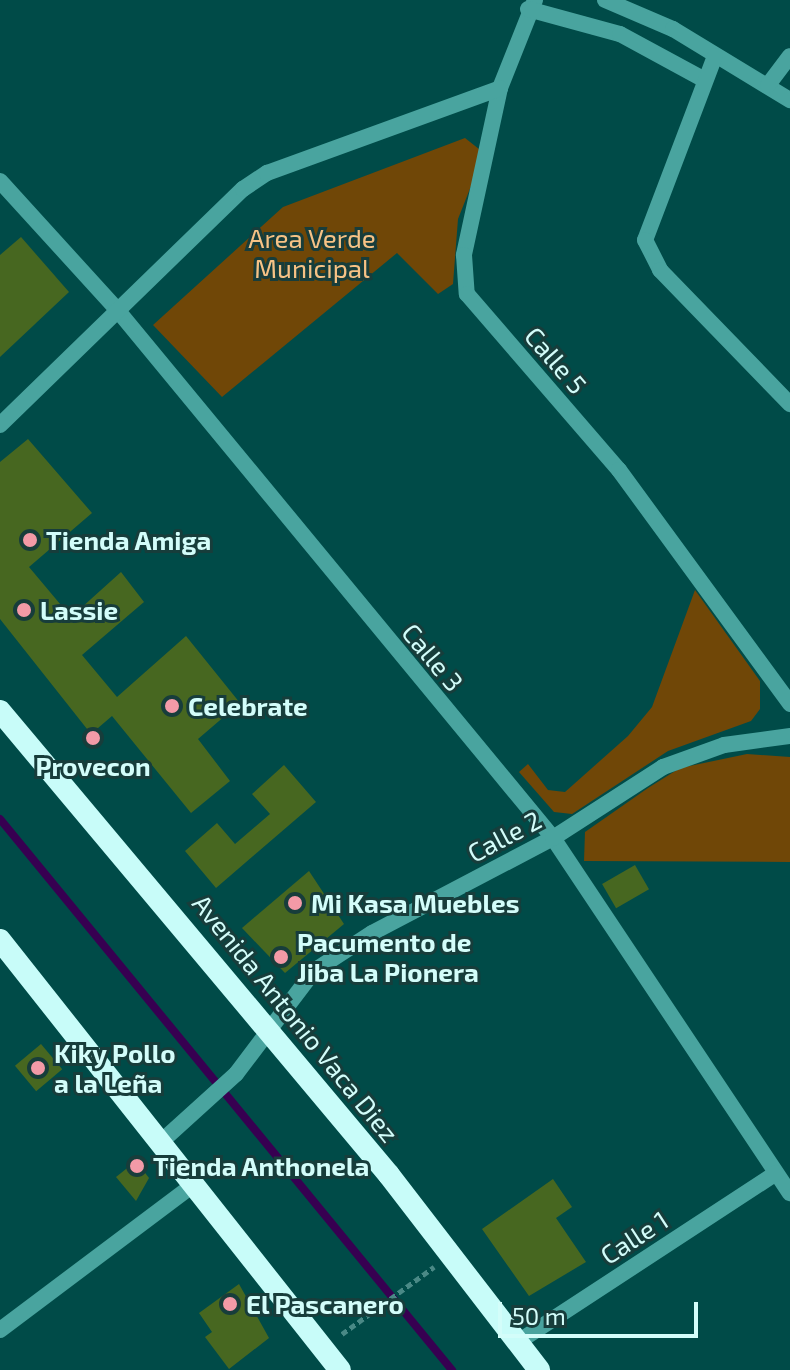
<!DOCTYPE html>
<html>
<head>
<meta charset="utf-8">
<style>
	body { margin:0 }
	#map { position:relative; width:790px; height:1370px; overflow:hidden; background:#004b48; font-family:"Exo 2",sans-serif }
	div>[style] { position:absolute }
	.green>* { inset:0; background:#704707 }
	.stream>* { height:8px; margin:-4px; padding:0 4px; transform-origin:4px; border-radius:4px; background:#370051 }
	.building>* { inset:0; background:#476720; transform-origin:0 0 }
	.path>* { height:5px; margin-top:-2.5px; transform-origin:0; background:repeating-linear-gradient(90deg,#4a8986 0 6px,transparent 0 10px) }
	.minor>* { height:16px; margin:-8px; padding:0 8px; transform-origin:8px; border-radius:8px; background:#49a49f }
	.trunk>* { height:22px; margin:-11px; padding:0 11px; transform-origin:11px; border-radius:11px; background:#c8fcf9 }
	.dots>* { width:22px; height:22px; translate:-50% -50%; box-sizing:border-box; border:4px solid #173d3b; border-radius:50% }
	span { translate:-50% -50%; white-space:nowrap; text-align:center; line-height:1.15; -webkit-text-stroke:6px #173d3b; paint-order:stroke }
	.park-label { font-size:26px; color:#f6c285 }
	.street-label { font-size:26px; color:#d3fdfa }
	.poi-label { font-size:26px; color:#d3fdfa; font-weight:700 }
	.left { translate:0 -50%; text-align:left }
	.scale { position:absolute; left:498px; top:1302px; width:200px; height:36px; box-sizing:border-box; border:4px solid #d3fdfa; border-top:0; padding-left:10px; font-size:24px; line-height:28px; white-space:nowrap; color:#d3fdfa; -webkit-text-stroke:6px #173d3b; paint-order:stroke }
</style>
</head>
<body>
<div id="map">
	<div class="green">
		<i style="clip-path:polygon(465px 138px,484px 153px,458px 219px,453px 284px,438px 294px,397px 253px,222px 397px,153px 325px,283px 207px)"></i>
		<i style="clip-path:polygon(695px 590px,760px 681px,760px 709px,751px 721px,668px 751px,572px 814px,554px 812px,519px 772px,528px 764px,548px 790px,565px 792px,628px 736px,652px 707px)"></i>
		<i style="clip-path:polygon(747px 754px,790px 757px,790px 862px,584px 861px,585px 832px,648px 788px,680px 768px)"></i>
	</div>
	<div class="stream">
		<i style="left:0;top:819px;width:713px;rotate:50.64deg"></i>
	</div>
	<div class="building">
		<i style="clip-path:polygon(21px 237px,69px 292px,0 357px,0 255px)"></i>
		<i style="clip-path:polygon(28px 439px,92px 513px,29px 567px,71px 617px,121px 572px,144px 602px,82px 655px,117px 697px,186px 636px,240px 703px,198px 739px,230px 781px,191px 813px,112px 716px,91px 734px,0 619px,0 462px)"></i>
		<i style="clip-path:polygon(284px 765px,316px 802px,216px 888px,185px 851px,217px 823px,235px 844px,270px 814px,252px 794px)"></i>
		<i style="left:635px;top:865px;width:28px;height:38px;rotate:60deg"></i>
		<i style="clip-path:polygon(309px 871px,344px 924px,285px 973px,242px 928px)"></i>
		<i style="left:41px;top:1044px;width:33px;height:34px;rotate:50deg"></i>
		<i style="clip-path:polygon(136px 1161px,149px 1178px,136px 1201px,116px 1177px)"></i>
		<i style="clip-path:polygon(553px 1179px,572px 1207px,556px 1218px,586px 1262px,529px 1296px,482px 1229px)"></i>
		<i style="clip-path:polygon(239px 1284px,269px 1338px,229px 1369px,205px 1337px,212px 1332px,199px 1313px)"></i>
	</div>
	<div class="path">
		<i style="left:342px;top:1334px;width:114px;rotate:-36.1deg"></i>
	</div>
	<div class="minor">
		<i style="left:535px;top:0;width:95px;rotate:111.7deg"></i>
		<i style="left:500px;top:88px;width:171px;rotate:102.2deg"></i>
		<i style="left:464px;top:255px;width:39px;rotate:86deg"></i>
		<i style="left:467px;top:294px;width:233px;rotate:49.2deg"></i>
		<i style="left:619px;top:470px;width:290px;rotate:53.8deg"></i>
		<i style="left:605px;top:0;width:74px;rotate:23.1deg"></i>
		<i style="left:673px;top:29px;width:137px;rotate:31.3deg"></i>
		<i style="left:528px;top:9px;width:95px;rotate:15.2deg"></i>
		<i style="left:620px;top:34px;width:92px;rotate:28.5deg"></i>
		<i style="left:715px;top:56px;width:197px;rotate:110.8deg"></i>
		<i style="left:645px;top:240px;width:34px;rotate:63deg"></i>
		<i style="left:660px;top:270px;width:187px;rotate:45.9deg"></i>
		<i style="left:768px;top:85px;width:36px;rotate:-53deg"></i>
		<i style="left:0;top:181px;width:177px;rotate:47.7deg"></i>
		<i style="left:119px;top:312px;width:682px;rotate:50.47deg"></i>
		<i style="left:553px;top:838px;width:427px;rotate:56.3deg"></i>
		<i style="left:0;top:425px;width:339px;rotate:-44.2deg"></i>
		<i style="left:243px;top:189px;width:29px;rotate:-34deg"></i>
		<i style="left:267px;top:173px;width:248px;rotate:-20deg"></i>
		<i style="left:162px;top:1141px;width:100px;rotate:-42.2deg"></i>
		<i style="left:236px;top:1074px;width:129px;rotate:-52.9deg"></i>
		<i style="left:314px;top:971px;width:69px;rotate:-33.2deg"></i>
		<i style="left:372px;top:933px;width:204px;rotate:-27.7deg"></i>
		<i style="left:553px;top:838px;width:131px;rotate:-32.8deg"></i>
		<i style="left:663px;top:767px;width:65px;rotate:-19.8deg"></i>
		<i style="left:724px;top:745px;width:67px;rotate:-7.8deg"></i>
		<i style="left:0;top:1330px;width:245px;rotate:-36.9deg"></i>
		<i style="left:518px;top:1342px;width:308px;rotate:-33.2deg"></i>
	</div>
	<div class="trunk">
		<i style="left:0;top:711px;width:605px;rotate:50.02deg"></i>
		<i style="left:389px;top:1175px;width:246px;rotate:52.4deg"></i>
		<i style="left:0;top:940px;width:548px;rotate:51.67deg"></i>
	</div>
	<div class="dots">
		<i style="left:30px;top:540px;background:#f39aa7"></i>
		<i style="left:24px;top:610px;background:#f39aa7"></i>
		<i style="left:172px;top:706px;background:#f39aa7"></i>
		<i style="left:93px;top:738px;background:#f39aa7"></i>
		<i style="left:295px;top:903px;background:#f39aa7"></i>
		<i style="left:281px;top:957px;background:#f39aa7"></i>
		<i style="left:38px;top:1068px;background:#f39aa7"></i>
		<i style="left:137px;top:1166px;background:#f39aa7"></i>
		<i style="left:230px;top:1304px;background:#f39aa7"></i>
	</div>
	<div class="park-label">
		<span style="left:312px;top:253px">Area Verde<br>Municipal</span>
	</div>
	<div class="street-label">
		<span style="left:556px;top:360px;rotate:49deg">Calle 5</span>
		<span style="left:433px;top:657px;rotate:50deg">Calle 3</span>
		<span style="left:504px;top:836px;rotate:-28deg">Calle 2</span>
		<span style="left:296px;top:1018px;rotate:51deg">Avenida Antonio Vaca Diez</span>
		<span style="left:634px;top:1237px;rotate:-33deg">Calle 1</span>
	</div>
	<div class="poi-label">
		<span class="left" style="left:46px;top:540px">Tienda Amiga</span>
		<span class="left" style="left:40px;top:610px">Lassie</span>
		<span class="left" style="left:188px;top:706px">Celebrate</span>
		<span style="left:93px;top:766px">Provecon</span>
		<span class="left" style="left:311px;top:903px">Mi Kasa Muebles</span>
		<span class="left" style="left:297px;top:957px">Pacumento de<br>Jiba La Pionera</span>
		<span class="left" style="left:54px;top:1068px">Kiky Pollo<br>a la Leña</span>
		<span class="left" style="left:153px;top:1166px">Tienda Anthonela</span>
		<span class="left" style="left:246px;top:1304px">El Pascanero</span>
	</div>
	<div class="scale">50 m</div>
</div>
</body>
</html>
